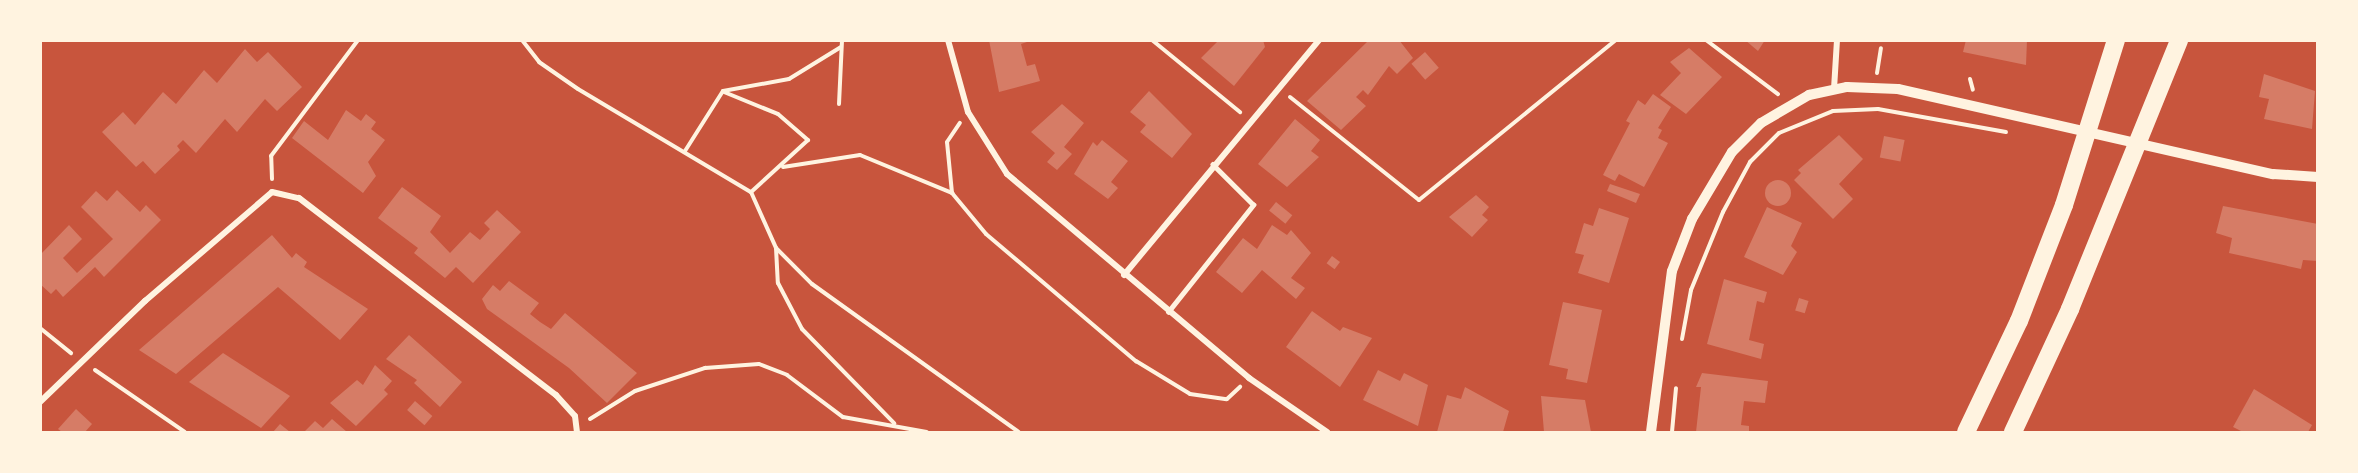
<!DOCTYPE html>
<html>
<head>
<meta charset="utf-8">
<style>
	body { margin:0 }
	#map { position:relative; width:2358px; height:473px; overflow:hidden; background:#c8553d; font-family:"Sofia Sans Condensed",sans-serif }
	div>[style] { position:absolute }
	.building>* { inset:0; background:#d67c66; transform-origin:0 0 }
	.round { border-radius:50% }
	.path>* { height:4px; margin:-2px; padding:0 2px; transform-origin:2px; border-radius:2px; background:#fff3e0 }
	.service>* { height:4.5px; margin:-2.25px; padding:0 2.25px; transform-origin:2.25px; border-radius:2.25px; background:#fff3e0 }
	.minor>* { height:6px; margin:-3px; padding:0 3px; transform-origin:3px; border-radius:3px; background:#fff3e0 }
	.tertiary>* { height:10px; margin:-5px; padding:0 5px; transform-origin:5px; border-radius:5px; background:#fff3e0 }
	.motorway>* { height:18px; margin:-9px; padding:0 9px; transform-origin:9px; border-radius:9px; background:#fff3e0 }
	span { translate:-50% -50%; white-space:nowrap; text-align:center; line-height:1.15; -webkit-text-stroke:5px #fff3e0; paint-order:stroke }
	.frame { position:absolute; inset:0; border:42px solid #fff3e0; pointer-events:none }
</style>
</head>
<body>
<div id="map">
	<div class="building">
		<i style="clip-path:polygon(989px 40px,1033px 40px,1021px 44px,1027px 66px,1035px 64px,1040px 81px,999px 92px)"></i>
		<i style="clip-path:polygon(1219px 40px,1263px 40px,1265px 47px,1234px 86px,1201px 58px)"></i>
		<i style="clip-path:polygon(1369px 40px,1399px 40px,1413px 58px,1397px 74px,1389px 66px,1368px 95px,1363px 90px,1356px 97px,1366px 106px,1341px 130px,1307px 101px)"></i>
		<i style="clip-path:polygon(1745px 40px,1765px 40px,1758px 51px)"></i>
		<i style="clip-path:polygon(1966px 40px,2027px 40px,2026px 65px,1963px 52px)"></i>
		<i style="clip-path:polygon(1689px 48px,1722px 77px,1686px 114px,1660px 95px,1681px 73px,1670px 62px)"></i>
		<i style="clip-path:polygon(245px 49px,257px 62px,268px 52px,302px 87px,277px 111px,265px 99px,237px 132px,225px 119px,196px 153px,183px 140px,177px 146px,180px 150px,155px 174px,143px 161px,136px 167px,102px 132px,123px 112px,135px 125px,163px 92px,176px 104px,204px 70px,217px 83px)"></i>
		<i style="left:1425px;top:52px;width:21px;height:18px;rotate:49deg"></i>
		<i style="clip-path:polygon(2264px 74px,2315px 91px,2312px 129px,2264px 119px,2269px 99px,2259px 97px)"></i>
		<i style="clip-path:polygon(1149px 91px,1192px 134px,1172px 158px,1140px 132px,1146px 125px,1130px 112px)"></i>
		<i style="clip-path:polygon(1653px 94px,1671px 107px,1658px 128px,1662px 130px,1658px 138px,1668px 143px,1644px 187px,1619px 174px,1615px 181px,1603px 175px,1630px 123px,1626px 121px,1638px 100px,1645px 105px)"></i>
		<i style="clip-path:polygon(1062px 104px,1084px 123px,1064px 147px,1072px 154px,1057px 170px,1047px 162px,1055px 153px,1031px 132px)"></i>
		<i style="clip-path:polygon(346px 110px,361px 121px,366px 114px,376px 122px,371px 129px,385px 140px,368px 162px,376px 176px,363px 193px,292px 138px,304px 121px,328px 140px)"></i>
		<i style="clip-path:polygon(1295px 119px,1320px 140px,1311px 151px,1319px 157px,1287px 187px,1258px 164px)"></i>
		<i style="clip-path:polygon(1839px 135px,1863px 159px,1839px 184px,1853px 199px,1833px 219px,1794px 180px,1801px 173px,1798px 170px)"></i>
		<i style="left:1884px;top:136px;width:21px;height:22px;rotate:11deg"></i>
		<i style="clip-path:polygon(1102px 140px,1128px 161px,1111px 182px,1118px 188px,1108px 199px,1074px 174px,1093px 142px,1097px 146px)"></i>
		<i class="round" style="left:1765px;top:180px;width:26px;height:26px"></i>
		<i style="clip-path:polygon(1610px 184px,1640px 194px,1636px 203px,1607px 191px)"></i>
		<i style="clip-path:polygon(402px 187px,441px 216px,430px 232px,450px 253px,470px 232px,480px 240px,490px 229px,484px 223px,497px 210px,521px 232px,473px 283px,456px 267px,445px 278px,414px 253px,418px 248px,378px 218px)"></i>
		<i style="clip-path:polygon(117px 190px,140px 212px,146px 205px,161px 220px,104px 277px,95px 267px,63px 297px,56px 289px,51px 294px,40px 284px,40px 255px,69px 225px,82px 239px,63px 258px,77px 273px,113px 239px,81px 207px,96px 191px,107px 201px)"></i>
		<i style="clip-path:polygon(1476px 195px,1489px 207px,1482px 215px,1488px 220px,1472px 237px,1449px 217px)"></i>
		<i style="left:1276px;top:202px;width:21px;height:11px;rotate:39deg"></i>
		<i style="clip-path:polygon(2223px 206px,2318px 224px,2318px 261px,2303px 260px,2301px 269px,2229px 253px,2232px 238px,2216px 233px)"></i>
		<i style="clip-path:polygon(1767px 207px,1802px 223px,1791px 246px,1797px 252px,1783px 275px,1744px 257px)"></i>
		<i style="clip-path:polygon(1599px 208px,1629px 218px,1609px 283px,1578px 273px,1584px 255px,1575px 253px,1584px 223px,1593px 226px)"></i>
		<i style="clip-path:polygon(1272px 225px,1287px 235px,1291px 230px,1311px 253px,1291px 278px,1305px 288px,1296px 299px,1262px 270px,1242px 293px,1216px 272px,1243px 238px,1257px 249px)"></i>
		<i style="clip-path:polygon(272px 235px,292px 258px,296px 253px,307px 262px,304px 267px,368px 309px,340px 340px,278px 287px,176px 374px,139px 350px)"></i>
		<i style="left:1332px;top:256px;width:10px;height:9px;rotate:37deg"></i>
		<i style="clip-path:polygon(1724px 279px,1767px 292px,1764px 303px,1757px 301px,1749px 340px,1764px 344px,1761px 359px,1707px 344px)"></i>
		<i style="clip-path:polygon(509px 281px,539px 303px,530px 314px,540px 322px,551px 329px,565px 313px,637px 373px,607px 403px,569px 368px,487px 309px,482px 299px,493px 285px,500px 291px)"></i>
		<i style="left:1799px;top:298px;width:10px;height:13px;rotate:17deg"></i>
		<i style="clip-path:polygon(1563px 302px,1602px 310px,1587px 383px,1566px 379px,1568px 369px,1549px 365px)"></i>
		<i style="clip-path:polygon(1312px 311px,1340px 331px,1343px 327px,1372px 338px,1340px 387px,1286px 347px)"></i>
		<i style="clip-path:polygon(409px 335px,462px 382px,440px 407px,414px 383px,417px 380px,386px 359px)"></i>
		<i style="clip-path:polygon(223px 353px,290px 396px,261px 428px,189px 382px)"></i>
		<i style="clip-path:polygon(375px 365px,392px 381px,384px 390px,388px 394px,356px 426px,330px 403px,357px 380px,363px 385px)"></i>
		<i style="clip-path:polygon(1378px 370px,1400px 381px,1404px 373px,1428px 385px,1418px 426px,1363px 400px)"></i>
		<i style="clip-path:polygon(1702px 373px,1768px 381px,1765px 403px,1744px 401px,1741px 425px,1749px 426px,1749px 432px,1696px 432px,1701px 387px,1696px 387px)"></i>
		<i style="clip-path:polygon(1465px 387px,1509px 411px,1503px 432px,1437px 432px,1447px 395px,1461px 399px)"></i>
		<i style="clip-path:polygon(2254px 389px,2312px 425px,2308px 432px,2243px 432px,2233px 427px)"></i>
		<i style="clip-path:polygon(1541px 396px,1585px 400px,1591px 432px,1544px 432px)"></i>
		<i style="left:415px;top:401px;width:23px;height:12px;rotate:41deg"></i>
		<i style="clip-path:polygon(76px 409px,92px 424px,85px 432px,62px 432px,58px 429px)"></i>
		<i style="clip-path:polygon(332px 419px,347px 432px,304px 432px,315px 421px,323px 428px)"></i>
		<i style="clip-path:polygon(280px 424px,290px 432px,273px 432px)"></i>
	</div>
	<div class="path">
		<i style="left:522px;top:40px;width:28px;rotate:52deg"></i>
		<i style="left:539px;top:62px;width:47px;rotate:34.7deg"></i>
		<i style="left:578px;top:89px;width:201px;rotate:30.8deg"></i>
		<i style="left:751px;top:192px;width:61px;rotate:65.9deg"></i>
		<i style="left:776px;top:248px;width:51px;rotate:45deg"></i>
		<i style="left:812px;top:284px;width:254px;rotate:35.6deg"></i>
		<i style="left:1152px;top:40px;width:114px;rotate:39.3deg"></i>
		<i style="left:1706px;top:40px;width:90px;rotate:36.9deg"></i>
		<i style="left:1877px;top:73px;width:25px;rotate:-81deg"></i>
		<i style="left:1970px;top:79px;width:11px;rotate:75deg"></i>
		<i style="left:724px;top:92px;width:58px;rotate:22.2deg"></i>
		<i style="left:778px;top:114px;width:40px;rotate:41deg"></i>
		<i style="left:808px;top:140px;width:77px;rotate:137.6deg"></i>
		<i style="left:1290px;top:97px;width:165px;rotate:38.6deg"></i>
		<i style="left:1419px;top:200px;width:254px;rotate:-39.1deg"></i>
		<i style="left:839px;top:104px;width:64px;rotate:-87.3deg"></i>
		<i style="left:685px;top:151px;width:71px;rotate:-57.7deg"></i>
		<i style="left:723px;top:91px;width:67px;rotate:-10.3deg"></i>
		<i style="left:789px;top:79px;width:61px;rotate:-31.6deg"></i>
		<i style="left:783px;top:167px;width:78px;rotate:-8.9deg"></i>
		<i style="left:860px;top:155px;width:100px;rotate:22.4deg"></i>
		<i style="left:952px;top:193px;width:53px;rotate:50.3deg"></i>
		<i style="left:986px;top:234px;width:197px;rotate:40.3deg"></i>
		<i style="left:1136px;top:361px;width:63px;rotate:31.4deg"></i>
		<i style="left:1190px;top:394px;width:37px;rotate:8deg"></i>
		<i style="left:1227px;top:399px;width:18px;rotate:-43deg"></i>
		<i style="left:272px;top:179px;width:23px;rotate:-92deg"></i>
		<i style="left:271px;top:156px;width:145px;rotate:-53.1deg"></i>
		<i style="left:952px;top:193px;width:51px;rotate:-95.6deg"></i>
		<i style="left:947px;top:142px;width:23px;rotate:-56deg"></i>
		<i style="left:776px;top:248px;width:35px;rotate:87deg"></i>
		<i style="left:778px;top:283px;width:52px;rotate:62.4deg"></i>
		<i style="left:802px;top:329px;width:132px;rotate:45.6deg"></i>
		<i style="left:40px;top:328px;width:40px;rotate:39deg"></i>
		<i style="left:1682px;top:339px;width:50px;rotate:-79.6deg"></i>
		<i style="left:1691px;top:290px;width:84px;rotate:-67.7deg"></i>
		<i style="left:1723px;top:212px;width:57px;rotate:-61.6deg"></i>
		<i style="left:1750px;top:162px;width:41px;rotate:-45deg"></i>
		<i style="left:1779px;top:133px;width:58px;rotate:-22.2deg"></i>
		<i style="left:1833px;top:111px;width:45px;rotate:-2.5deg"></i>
		<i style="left:1878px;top:109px;width:130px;rotate:10.2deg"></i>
		<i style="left:95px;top:370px;width:109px;rotate:34.6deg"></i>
		<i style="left:590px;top:419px;width:53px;rotate:-31.9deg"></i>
		<i style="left:635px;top:391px;width:74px;rotate:-18.2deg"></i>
		<i style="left:705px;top:368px;width:54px;rotate:-4.2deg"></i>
		<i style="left:759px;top:364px;width:30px;rotate:21deg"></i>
		<i style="left:787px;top:375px;width:70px;rotate:36.9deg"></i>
		<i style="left:843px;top:417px;width:85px;rotate:10.1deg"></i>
		<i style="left:1672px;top:432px;width:44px;rotate:-84.8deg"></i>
	</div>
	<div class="service">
		<i style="left:1168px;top:312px;width:137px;rotate:-51.5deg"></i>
		<i style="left:1253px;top:205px;width:57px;rotate:-135deg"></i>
	</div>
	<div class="minor">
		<i style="left:948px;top:40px;width:75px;rotate:74.5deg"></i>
		<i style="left:968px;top:112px;width:73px;rotate:57.8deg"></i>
		<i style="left:1007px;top:174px;width:317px;rotate:40.1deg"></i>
		<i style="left:1249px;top:378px;width:95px;rotate:34.7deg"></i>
		<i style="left:1834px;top:89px;width:49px;rotate:-86.5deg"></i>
		<i style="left:1124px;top:275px;width:305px;rotate:-50.3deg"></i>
		<i style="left:40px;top:402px;width:146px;rotate:-43.9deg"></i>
		<i style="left:145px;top:301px;width:167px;rotate:-40.6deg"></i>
		<i style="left:272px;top:192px;width:28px;rotate:13deg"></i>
		<i style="left:299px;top:198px;width:324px;rotate:37.5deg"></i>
		<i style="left:556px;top:395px;width:28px;rotate:48deg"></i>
		<i style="left:575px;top:416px;width:16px;rotate:83deg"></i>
	</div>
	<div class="tertiary">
		<i style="left:1651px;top:432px;width:162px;rotate:-82.6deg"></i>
		<i style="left:1672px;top:271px;width:56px;rotate:-69deg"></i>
		<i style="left:1692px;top:219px;width:78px;rotate:-59.2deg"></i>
		<i style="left:1732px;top:152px;width:41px;rotate:-45deg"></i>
		<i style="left:1761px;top:123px;width:56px;rotate:-30.3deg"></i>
		<i style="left:1809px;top:95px;width:39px;rotate:-12deg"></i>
		<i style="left:1847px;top:87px;width:51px;rotate:2.2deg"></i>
		<i style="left:1898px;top:89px;width:385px;rotate:12.8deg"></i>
		<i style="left:2273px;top:174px;width:45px;rotate:3.8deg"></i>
	</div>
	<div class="motorway">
		<i style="left:1966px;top:432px;width:123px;rotate:-64.5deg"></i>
		<i style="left:2019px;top:321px;width:124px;rotate:-68.8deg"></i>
		<i style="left:2064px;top:205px;width:173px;rotate:-72.5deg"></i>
		<i style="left:2013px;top:432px;width:136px;rotate:-65.1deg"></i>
		<i style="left:2070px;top:309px;width:290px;rotate:-67.9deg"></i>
	</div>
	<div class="frame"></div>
</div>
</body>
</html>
